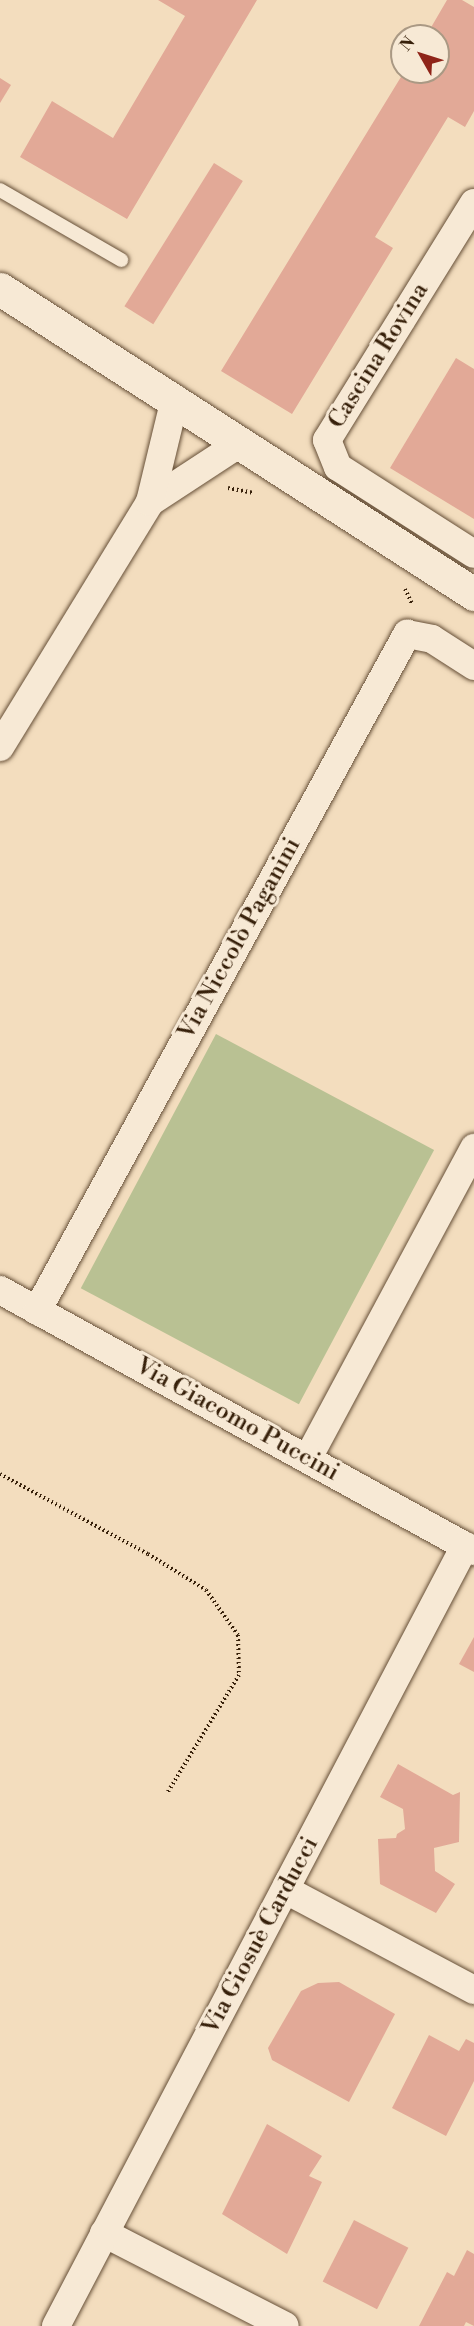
<!DOCTYPE html>
<html>
<head>
<meta charset="utf-8">
<style>
	body { margin:0 }
	#map { position:relative; width:474px; height:2326px; overflow:hidden; background:#f3ddbe; font-family:"Libre Bodoni",serif }
	div>[style] { position:absolute }
	.green>* { inset:0; background:#b9c193; transform-origin:0 0 }
	.building>* { inset:0; background:#e2a997; transform-origin:0 0 }
	.path>* { height:4px; margin-top:-2px; transform-origin:0; background:repeating-linear-gradient(90deg,#37200a 0 1.5px,transparent 0 4.5px) }
	.roads { filter:drop-shadow(0 0 2px #664f37) drop-shadow(0 0 2px #664f37) }
	.service>* { height:14px; margin:-7px; padding:0 7px; transform-origin:7px; border-radius:7px; background:#f7e9d5 }
	.minor>* { height:28px; margin:-14px; padding:0 14px; transform-origin:14px; border-radius:14px; background:#f7e9d5 }
	.tertiary>* { height:33px; margin:-16.5px; padding:0 16.5px; transform-origin:16.5px; border-radius:16.5px; background:#f7e9d5 }
	span { translate:-50% -50%; white-space:nowrap; text-align:center; line-height:1.15; -webkit-text-stroke:6px #f7e9d5; paint-order:stroke }
	.street-label { font-size:24px; color:#37200a }
	.north { position:absolute; left:390px; top:24px; width:60px; height:60px; box-sizing:border-box; background:#f7e9d5; border:2px solid #aa9984; border-radius:50%; rotate:309deg; font-size:16px; font-weight:700; line-height:24px; text-align:center; color:#37200a }
	.north::after { content:''; display:block; margin:auto; width:21px; height:27px; background:#8f2418; clip-path:polygon(50% 0,100% 100%,50% 72%,0 100%) }
</style>
</head>
<body>
<div id="map">
	<div class="green">
		<i style="left:216px;top:1034px;width:247px;height:288px;rotate:28deg"></i>
	</div>
	<div class="building">
		<i style="clip-path:polygon(158px 0,257px 0,127px 219px,20px 157px,52px 101px,113px 138px,185px 16px)"></i>
		<i style="clip-path:polygon(447px 0,462px 0,474px 7px,474px 111px,465px 127px,448px 117px,375px 237px,393px 248px,292px 414px,221px 371px,404px 72px,438px 72px,438px 36px,426px 36px)"></i>
		<i style="clip-path:polygon(0 78px,11px 85px,0 103px)"></i>
		<i style="left:214px;top:163px;width:34px;height:169px;rotate:32deg"></i>
		<i style="clip-path:polygon(456px 358px,474px 369px,474px 519px,390px 468px)"></i>
		<i style="clip-path:polygon(474px 1637px,474px 1672px,459px 1664px)"></i>
		<i style="clip-path:polygon(398px 1764px,453px 1795px,460px 1792px,459px 1842px,434px 1848px,435px 1871px,455px 1884px,436px 1913px,380px 1884px,378px 1839px,396px 1838px,397px 1834px,405px 1829px,403px 1809px,380px 1797px)"></i>
		<i style="clip-path:polygon(339px 1982px,395px 2014px,349px 2102px,272px 2060px,268px 2048px,301px 1991px,318px 1983px)"></i>
		<i style="clip-path:polygon(429px 2035px,459px 2051px,466px 2039px,474px 2043px,474px 2081px,446px 2136px,392px 2108px)"></i>
		<i style="clip-path:polygon(267px 2124px,322px 2156px,309px 2176px,322px 2182px,287px 2254px,222px 2214px)"></i>
		<i style="left:354px;top:2220px;width:61px;height:69px;rotate:27deg"></i>
		<i style="clip-path:polygon(467px 2250px,474px 2254px,474px 2326px,466px 2322px,464px 2326px,419px 2326px,447px 2272px,454px 2276px)"></i>
	</div>
	<div class="path">
		<i style="left:228px;top:488px;width:25px;rotate:11deg"></i>
		<i style="left:405px;top:589px;width:17px;rotate:65deg"></i>
		<i style="left:0;top:1474px;width:168px;rotate:28.4deg"></i>
		<i style="left:148px;top:1554px;width:68px;rotate:31.8deg"></i>
		<i style="left:206px;top:1590px;width:55px;rotate:54.6deg"></i>
		<i style="left:238px;top:1635px;width:40px;rotate:88.6deg"></i>
		<i style="left:239px;top:1675px;width:137px;rotate:121.3deg"></i>
	</div>
	<div class="roads">
		<div class="service">
			<i style="left:0;top:190px;width:140px;rotate:30deg"></i>
		</div>
		<div class="minor">
			<i style="left:474px;top:203px;width:279px;rotate:121.8deg"></i>
			<i style="left:327px;top:440px;width:29px;rotate:68deg"></i>
			<i style="left:338px;top:467px;width:161px;rotate:32.6deg"></i>
			<i style="left:150px;top:502px;width:108px;rotate:-33.2deg"></i>
			<i style="left:0;top:747px;width:287px;rotate:-58.5deg"></i>
			<i style="left:150px;top:502px;width:106px;rotate:-76.4deg"></i>
			<i style="left:0;top:1290px;width:541px;rotate:28.84deg"></i>
			<i style="left:37px;top:1311px;width:772px;rotate:-61.34deg"></i>
			<i style="left:407px;top:634px;width:25px;rotate:11deg"></i>
			<i style="left:432px;top:639px;width:50px;rotate:32.7deg"></i>
			<i style="left:308px;top:1458px;width:352px;rotate:-61.8deg"></i>
			<i style="left:286px;top:1890px;width:213px;rotate:28deg"></i>
			<i style="left:104px;top:2233px;width:203px;rotate:27.2deg"></i>
			<i style="left:56px;top:2326px;width:881px;rotate:-62.33deg"></i>
		</div>
		<div class="tertiary">
			<i style="left:0;top:289px;width:564px;rotate:32.76deg"></i>
		</div>
	</div>
	<div class="street-label">
		<span style="left:379px;top:356px;rotate:-58deg">Cascina Rovina</span>
		<span style="left:240px;top:939px;rotate:-61deg">Via Niccolò Paganini</span>
		<span style="left:237px;top:1420px;rotate:29deg">Via Giacomo Puccini</span>
		<span style="left:261px;top:1936px;rotate:-62deg">Via Giosuè Carducci</span>
	</div>
	<div class="north">N</div>
</div>
</body>
</html>
